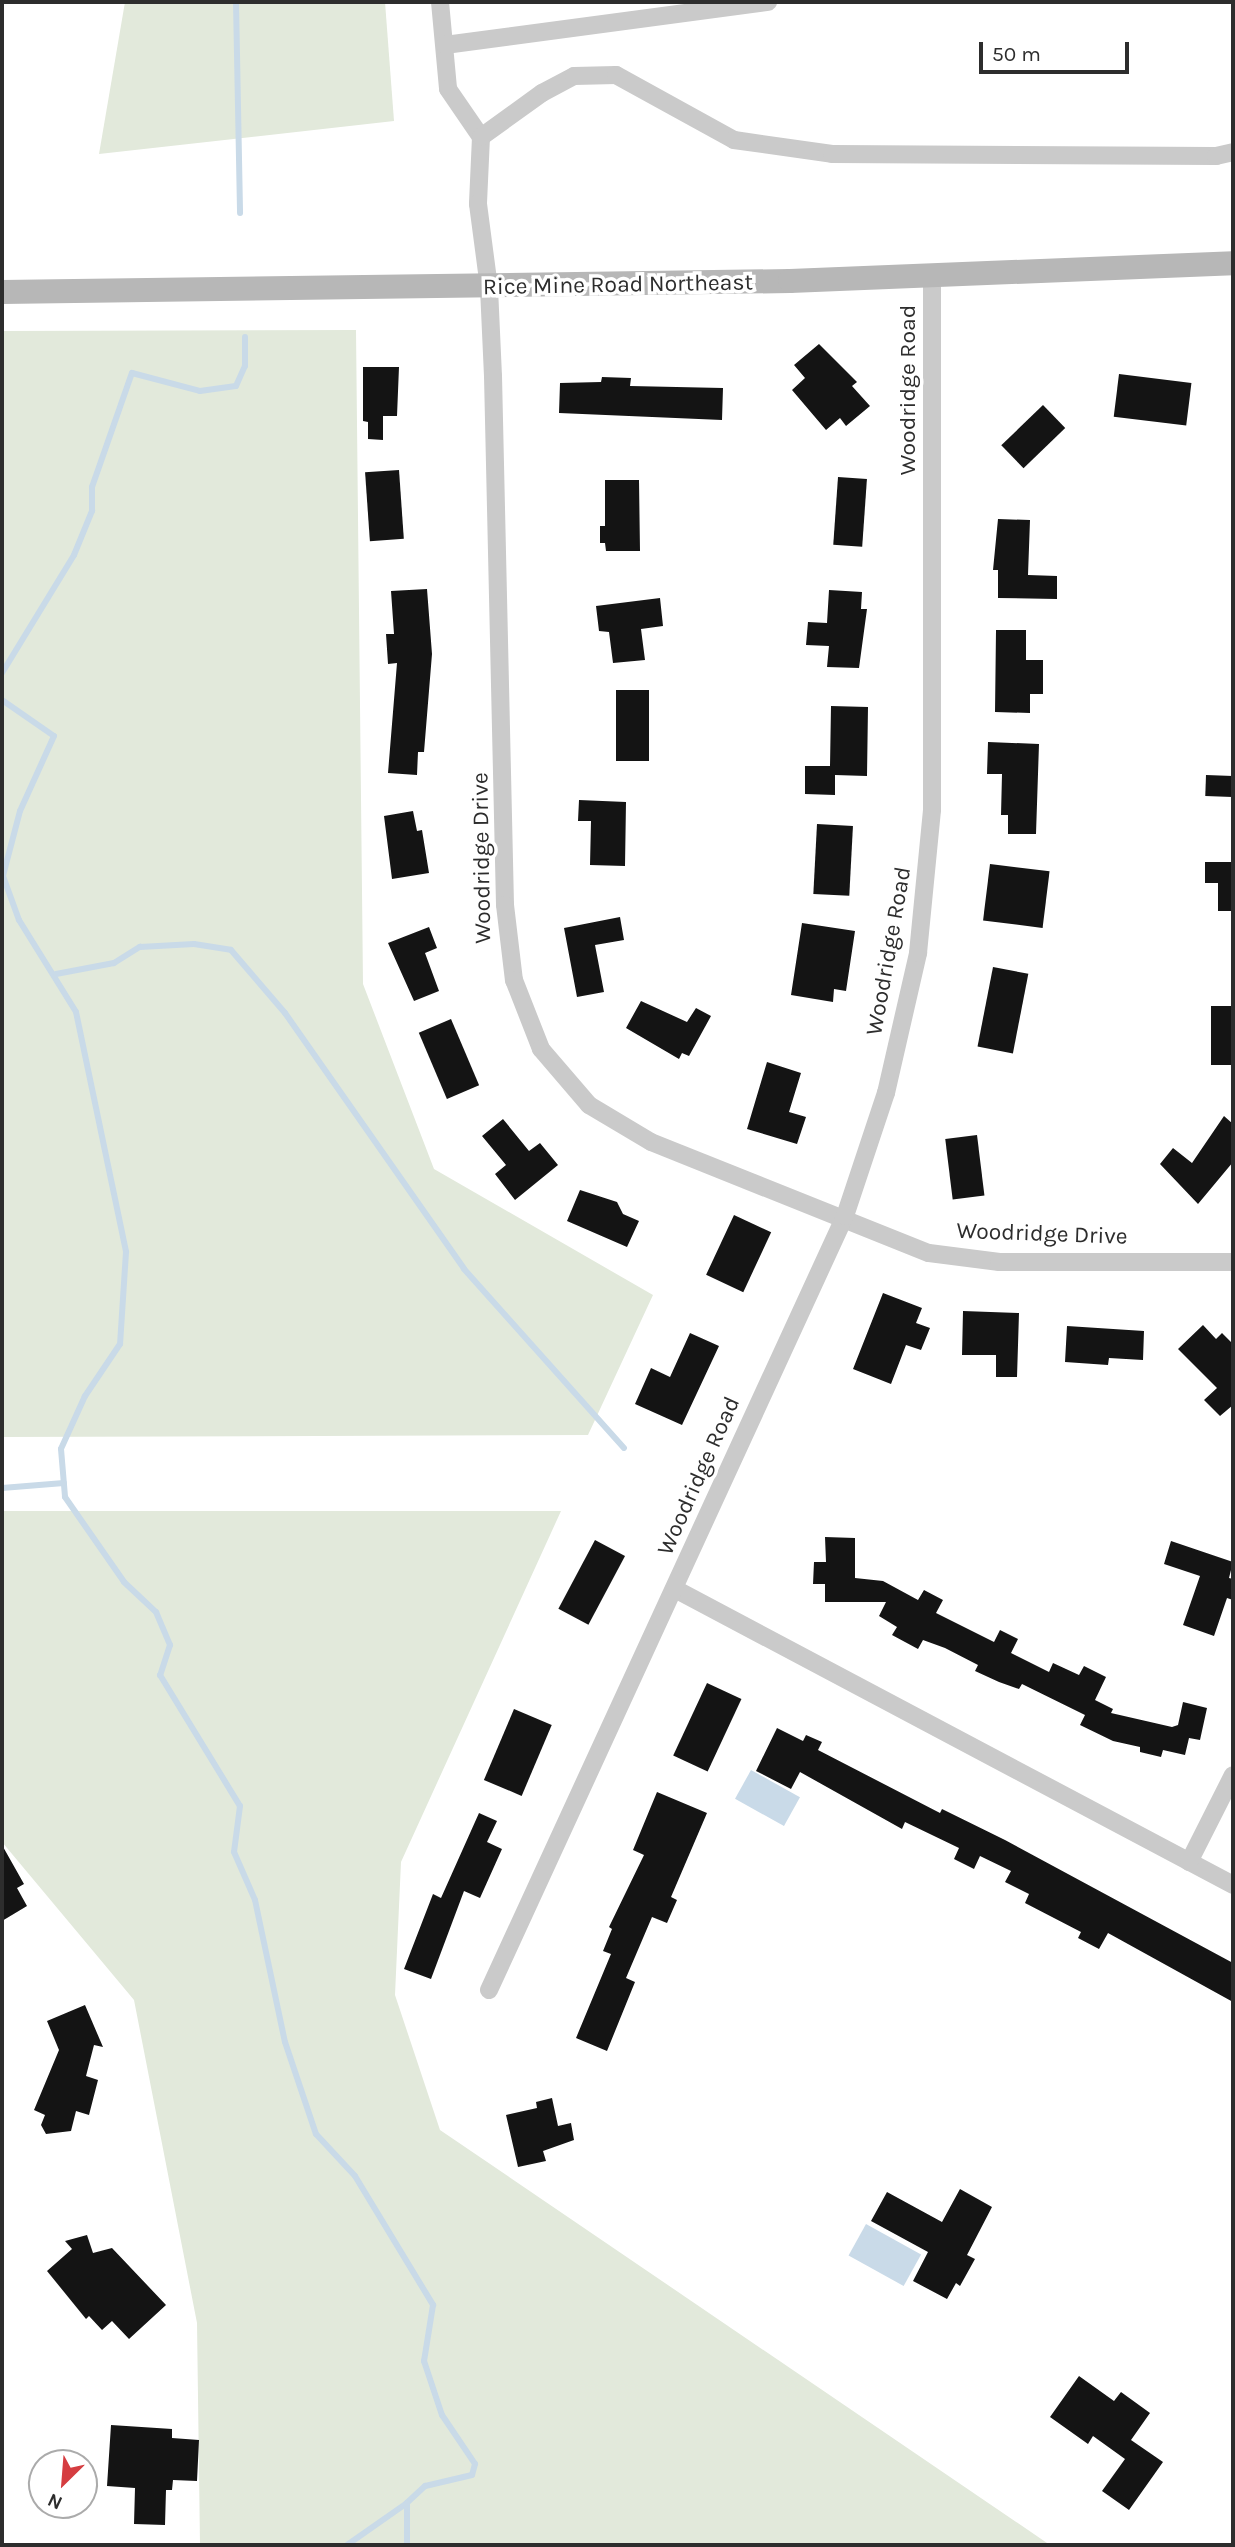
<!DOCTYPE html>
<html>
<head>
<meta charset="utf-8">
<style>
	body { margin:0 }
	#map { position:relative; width:1235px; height:2547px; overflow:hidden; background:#fff; font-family:Karla,sans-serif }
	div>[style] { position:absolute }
	.green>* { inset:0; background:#e2e9db }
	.water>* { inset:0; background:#c9dae8; transform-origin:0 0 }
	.stream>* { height:6px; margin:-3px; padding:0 3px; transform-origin:3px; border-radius:3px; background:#c9dae8 }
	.building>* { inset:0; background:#141414; transform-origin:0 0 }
	.minor>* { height:18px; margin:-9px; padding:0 9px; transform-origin:9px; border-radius:9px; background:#cacaca }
	.secondary>* { height:24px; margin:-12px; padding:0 12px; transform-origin:12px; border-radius:12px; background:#b7b7b7 }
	span { translate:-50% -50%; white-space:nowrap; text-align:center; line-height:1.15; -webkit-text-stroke:7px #fff; paint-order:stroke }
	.street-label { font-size:23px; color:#2d2d2d }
	.frame { position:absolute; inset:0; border:4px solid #2d2d2d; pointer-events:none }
	.north { position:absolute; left:28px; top:2449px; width:70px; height:70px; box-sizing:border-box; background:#fff; border:2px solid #ababab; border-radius:50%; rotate:205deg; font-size:19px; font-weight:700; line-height:28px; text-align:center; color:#2d2d2d }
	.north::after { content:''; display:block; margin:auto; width:24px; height:32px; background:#d53d41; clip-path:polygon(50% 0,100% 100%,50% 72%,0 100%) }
	.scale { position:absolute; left:979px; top:42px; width:150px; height:32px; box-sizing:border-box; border:4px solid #2d2d2d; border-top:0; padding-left:9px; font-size:21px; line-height:24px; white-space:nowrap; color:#2d2d2d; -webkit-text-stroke:5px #fff; paint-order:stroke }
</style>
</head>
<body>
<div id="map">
	<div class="green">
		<i style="clip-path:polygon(125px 2px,385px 2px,394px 121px,99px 154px)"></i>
		<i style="clip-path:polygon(356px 330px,363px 984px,434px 1169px,653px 1295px,588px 1435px,2px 1437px,2px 331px)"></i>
		<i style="clip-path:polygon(2px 1511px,561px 1511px,401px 1862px,395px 1995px,440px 2130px,1050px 2545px,200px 2545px,197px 2323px,134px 2000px,2px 1842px)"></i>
	</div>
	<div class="water">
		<i style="left:751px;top:1770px;width:56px;height:33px;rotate:29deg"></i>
		<i style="left:866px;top:2224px;width:63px;height:36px;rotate:29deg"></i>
	</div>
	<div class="stream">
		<i style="left:236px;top:2px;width:211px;rotate:88.9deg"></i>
		<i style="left:2px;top:673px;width:138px;rotate:-58.6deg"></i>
		<i style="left:74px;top:555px;width:48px;rotate:-67.8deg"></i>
		<i style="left:92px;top:511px;width:24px;rotate:-90deg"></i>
		<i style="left:92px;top:487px;width:121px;rotate:-70.7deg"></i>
		<i style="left:132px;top:373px;width:70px;rotate:14.8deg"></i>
		<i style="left:200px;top:391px;width:36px;rotate:-8deg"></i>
		<i style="left:236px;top:386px;width:22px;rotate:-66deg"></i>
		<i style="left:245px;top:366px;width:29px;rotate:-90deg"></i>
		<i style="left:2px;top:700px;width:63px;rotate:34.7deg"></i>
		<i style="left:54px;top:736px;width:82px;rotate:114.4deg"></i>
		<i style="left:20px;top:811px;width:67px;rotate:104.7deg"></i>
		<i style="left:3px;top:876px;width:47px;rotate:70deg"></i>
		<i style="left:19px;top:920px;width:108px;rotate:58.2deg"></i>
		<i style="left:76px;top:1012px;width:245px;rotate:78.2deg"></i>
		<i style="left:126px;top:1252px;width:92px;rotate:93.7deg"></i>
		<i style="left:120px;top:1344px;width:63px;rotate:123.9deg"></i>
		<i style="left:85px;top:1396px;width:58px;rotate:114.4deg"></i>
		<i style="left:61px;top:1449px;width:48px;rotate:85.2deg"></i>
		<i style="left:65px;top:1497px;width:103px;rotate:55.2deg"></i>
		<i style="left:124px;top:1582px;width:44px;rotate:43.2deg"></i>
		<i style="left:156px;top:1612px;width:36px;rotate:67deg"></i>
		<i style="left:170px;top:1645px;width:32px;rotate:108deg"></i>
		<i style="left:160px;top:1675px;width:153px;rotate:58.6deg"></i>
		<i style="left:240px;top:1806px;width:46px;rotate:97.4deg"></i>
		<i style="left:234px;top:1852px;width:52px;rotate:66.4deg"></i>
		<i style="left:255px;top:1900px;width:145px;rotate:78.1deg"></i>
		<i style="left:285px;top:2042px;width:97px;rotate:71.4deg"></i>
		<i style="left:316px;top:2134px;width:57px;rotate:47.1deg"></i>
		<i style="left:355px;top:2176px;width:151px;rotate:58.8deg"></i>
		<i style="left:433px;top:2305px;width:57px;rotate:99.1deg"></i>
		<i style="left:424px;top:2361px;width:57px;rotate:71.6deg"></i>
		<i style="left:442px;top:2415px;width:59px;rotate:56deg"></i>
		<i style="left:475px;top:2464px;width:11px;rotate:105deg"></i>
		<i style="left:472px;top:2475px;width:48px;rotate:166.8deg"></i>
		<i style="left:425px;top:2486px;width:25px;rotate:137deg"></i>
		<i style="left:407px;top:2503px;width:42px;rotate:90deg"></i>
		<i style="left:56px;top:974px;width:59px;rotate:-10.7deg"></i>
		<i style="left:114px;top:963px;width:31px;rotate:-32deg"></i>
		<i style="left:140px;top:947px;width:54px;rotate:-3.2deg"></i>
		<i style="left:194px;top:944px;width:37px;rotate:9deg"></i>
		<i style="left:231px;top:950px;width:83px;rotate:49.4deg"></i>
		<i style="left:285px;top:1013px;width:312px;rotate:55deg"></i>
		<i style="left:464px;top:1269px;width:240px;rotate:48.2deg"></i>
		<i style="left:2px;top:1488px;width:62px;rotate:-4.6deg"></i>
		<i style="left:347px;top:2545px;width:73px;rotate:-35deg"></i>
	</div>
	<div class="building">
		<i style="clip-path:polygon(819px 344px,857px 382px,852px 386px,870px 406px,846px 426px,840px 418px,826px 430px,792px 390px,805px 378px,794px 365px)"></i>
		<i style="clip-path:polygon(363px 367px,399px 367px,397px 416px,383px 416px,383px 440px,368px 439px,368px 422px,363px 421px)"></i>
		<i style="left:1119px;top:374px;width:73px;height:43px;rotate:7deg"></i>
		<i style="clip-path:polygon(602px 377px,631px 378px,630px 386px,723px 388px,722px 420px,559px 413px,560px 383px,601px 382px)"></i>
		<i style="left:1043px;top:405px;width:32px;height:58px;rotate:46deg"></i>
		<i style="left:399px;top:470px;width:69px;height:34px;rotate:86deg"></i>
		<i style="left:838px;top:477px;width:29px;height:68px;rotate:4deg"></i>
		<i style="clip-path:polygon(605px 480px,639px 480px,640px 551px,606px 551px,605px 543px,600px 543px,600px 526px,605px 526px)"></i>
		<i style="clip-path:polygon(998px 519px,1030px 520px,1028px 575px,1057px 576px,1057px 599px,998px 598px,998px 570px,993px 570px)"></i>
		<i style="clip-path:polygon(427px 589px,432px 654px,424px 752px,418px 752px,417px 775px,388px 773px,397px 663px,388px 664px,386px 634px,394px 634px,391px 591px)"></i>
		<i style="clip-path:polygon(829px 590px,862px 592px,861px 609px,867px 609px,859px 668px,827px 667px,829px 646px,806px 645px,808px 622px,827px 623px)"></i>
		<i style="clip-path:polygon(660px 598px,663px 626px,641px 629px,645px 660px,613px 663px,609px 632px,599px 631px,596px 606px)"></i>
		<i style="clip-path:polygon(996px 630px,1026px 630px,1026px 660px,1043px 660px,1043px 694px,1030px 694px,1030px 713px,995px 712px)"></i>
		<i style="left:616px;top:690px;width:33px;height:71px"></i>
		<i style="clip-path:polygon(831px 706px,868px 707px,867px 776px,835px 775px,835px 795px,805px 794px,805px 766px,830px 766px)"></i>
		<i style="clip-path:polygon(988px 742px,1039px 744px,1036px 834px,1008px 834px,1008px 815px,1001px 815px,1002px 774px,987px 774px)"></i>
		<i style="left:1206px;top:775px;width:27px;height:21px;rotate:2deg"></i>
		<i style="clip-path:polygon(579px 800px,626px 802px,625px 866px,590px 865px,591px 821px,578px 821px)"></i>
		<i style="clip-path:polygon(413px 811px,417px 831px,422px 830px,429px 873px,392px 879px,384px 816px)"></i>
		<i style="left:817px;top:824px;width:36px;height:70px;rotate:3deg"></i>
		<i style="clip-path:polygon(1205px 862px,1233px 862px,1233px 911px,1218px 911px,1218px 883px,1205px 883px)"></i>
		<i style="left:990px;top:864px;width:60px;height:57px;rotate:7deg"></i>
		<i style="clip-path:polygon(620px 917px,624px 940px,595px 945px,604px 992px,577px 997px,564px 928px)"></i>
		<i style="clip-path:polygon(802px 923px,855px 931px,846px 991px,834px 989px,833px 1002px,791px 995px)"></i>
		<i style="clip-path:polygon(429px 927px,437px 948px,425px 953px,439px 991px,414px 1001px,388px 943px)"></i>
		<i style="left:993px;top:967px;width:36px;height:81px;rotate:11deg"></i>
		<i style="clip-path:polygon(641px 1001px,687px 1022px,696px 1008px,711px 1016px,689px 1056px,682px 1053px,679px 1059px,626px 1028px)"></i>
		<i style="left:1233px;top:1006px;width:59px;height:22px;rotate:90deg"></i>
		<i style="left:451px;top:1019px;width:72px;height:35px;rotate:67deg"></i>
		<i style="clip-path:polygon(767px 1062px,801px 1073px,789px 1112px,806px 1117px,797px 1144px,747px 1129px)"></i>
		<i style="clip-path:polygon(1224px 1116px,1233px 1124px,1233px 1162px,1198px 1204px,1160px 1164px,1173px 1148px,1192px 1163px)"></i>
		<i style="clip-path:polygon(503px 1119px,529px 1151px,540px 1143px,558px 1165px,515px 1200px,495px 1174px,506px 1165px,482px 1136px)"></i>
		<i style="left:977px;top:1135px;width:61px;height:32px;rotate:83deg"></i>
		<i style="clip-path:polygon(580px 1190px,617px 1202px,623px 1214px,639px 1221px,627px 1247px,567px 1221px)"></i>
		<i style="left:734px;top:1215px;width:41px;height:66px;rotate:25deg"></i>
		<i style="clip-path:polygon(883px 1293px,922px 1308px,916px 1323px,930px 1328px,921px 1350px,906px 1345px,891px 1384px,853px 1369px)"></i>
		<i style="clip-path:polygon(963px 1311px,1019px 1313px,1017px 1377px,996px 1377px,996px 1355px,962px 1355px)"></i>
		<i style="clip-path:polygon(1203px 1325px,1216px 1339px,1222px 1333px,1233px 1344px,1233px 1405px,1220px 1416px,1204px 1400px,1217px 1388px,1178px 1349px)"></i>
		<i style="clip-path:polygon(1067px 1326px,1144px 1331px,1143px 1360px,1109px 1358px,1108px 1365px,1065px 1362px)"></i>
		<i style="clip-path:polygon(690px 1333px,719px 1346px,682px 1425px,635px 1404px,651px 1368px,670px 1377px)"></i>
		<i style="clip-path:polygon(825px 1537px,855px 1538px,855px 1578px,883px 1581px,918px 1600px,924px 1590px,943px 1600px,936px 1613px,994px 1642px,1000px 1630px,1018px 1639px,1011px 1653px,1049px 1672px,1053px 1663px,1079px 1675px,1084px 1666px,1106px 1677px,1095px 1700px,1113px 1709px,1111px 1713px,1172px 1727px,1178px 1725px,1183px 1702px,1207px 1708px,1200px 1740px,1189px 1738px,1185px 1755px,1163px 1750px,1161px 1757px,1140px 1752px,1140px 1747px,1113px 1741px,1080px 1725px,1085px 1715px,1022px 1684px,1019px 1689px,999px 1682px,975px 1671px,978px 1665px,945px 1648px,923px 1640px,918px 1649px,892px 1635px,897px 1627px,879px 1616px,886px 1602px,825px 1602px,825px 1584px,813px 1584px,814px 1562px,826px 1562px)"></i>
		<i style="left:595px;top:1540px;width:34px;height:78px;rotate:28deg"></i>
		<i style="clip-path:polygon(1171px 1541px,1233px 1562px,1229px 1578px,1233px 1579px,1233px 1600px,1227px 1598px,1214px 1636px,1183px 1625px,1200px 1576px,1164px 1564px)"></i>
		<i style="left:707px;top:1683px;width:38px;height:80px;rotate:25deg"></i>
		<i style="left:514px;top:1709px;width:41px;height:77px;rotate:23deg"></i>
		<i style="clip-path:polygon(777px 1728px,803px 1741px,806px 1735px,822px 1742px,818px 1750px,940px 1813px,942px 1809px,1005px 1840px,1233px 1963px,1233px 2002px,1108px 1933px,1099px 1949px,1078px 1938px,1081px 1932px,1025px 1903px,1029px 1894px,1005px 1882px,1011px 1871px,980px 1856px,974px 1869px,954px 1859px,959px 1848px,905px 1822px,902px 1829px,800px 1772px,791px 1789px,756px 1771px)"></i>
		<i style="clip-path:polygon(657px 1792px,707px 1813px,671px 1897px,677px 1900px,667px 1923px,652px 1917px,626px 1978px,635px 1982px,607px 2051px,576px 2038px,611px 1954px,603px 1951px,612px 1929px,609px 1927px,644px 1855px,633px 1850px)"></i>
		<i style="clip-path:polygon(479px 1813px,497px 1821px,487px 1842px,502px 1849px,480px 1898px,464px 1891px,431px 1979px,404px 1969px,433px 1894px,441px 1898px)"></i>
		<i style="clip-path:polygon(2px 1845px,24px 1884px,17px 1888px,27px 1906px,2px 1921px)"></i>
		<i style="clip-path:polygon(85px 2005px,103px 2047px,94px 2045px,86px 2076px,98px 2080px,89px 2115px,76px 2111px,71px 2131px,46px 2134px,41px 2125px,45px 2115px,34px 2110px,59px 2050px,47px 2021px)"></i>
		<i style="clip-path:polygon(552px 2098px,558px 2126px,571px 2123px,574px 2140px,543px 2151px,546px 2161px,518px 2167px,506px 2115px,537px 2108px,536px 2102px)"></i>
		<i style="clip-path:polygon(960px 2189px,992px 2207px,967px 2255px,975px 2259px,960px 2286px,956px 2283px,947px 2299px,913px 2281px,928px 2252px,871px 2221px,887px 2192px,942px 2222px)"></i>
		<i style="clip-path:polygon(87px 2235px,93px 2253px,112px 2248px,166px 2305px,129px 2339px,112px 2321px,102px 2330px,89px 2316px,86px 2319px,47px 2271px,72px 2249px,65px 2241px)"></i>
		<i style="clip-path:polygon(1079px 2376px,1114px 2401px,1121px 2392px,1150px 2413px,1131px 2440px,1163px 2462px,1129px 2510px,1102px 2491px,1125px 2459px,1093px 2436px,1088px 2444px,1050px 2417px)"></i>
		<i style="clip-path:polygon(111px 2425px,172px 2429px,172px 2438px,199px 2440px,197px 2481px,173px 2480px,172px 2490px,166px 2490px,165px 2525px,134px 2524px,135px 2488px,107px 2486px)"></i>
	</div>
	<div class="minor">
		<i style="left:440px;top:2px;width:87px;rotate:84.7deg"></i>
		<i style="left:448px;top:89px;width:58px;rotate:55.5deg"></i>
		<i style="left:481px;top:137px;width:67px;rotate:92.6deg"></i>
		<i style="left:478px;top:204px;width:85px;rotate:82.5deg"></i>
		<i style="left:489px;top:288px;width:88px;rotate:87.4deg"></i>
		<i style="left:493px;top:376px;width:529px;rotate:88.7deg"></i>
		<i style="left:505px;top:905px;width:76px;rotate:83.2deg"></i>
		<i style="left:514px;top:980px;width:74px;rotate:68.6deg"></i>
		<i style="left:541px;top:1049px;width:74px;rotate:49.4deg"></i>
		<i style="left:589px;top:1105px;width:72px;rotate:30.8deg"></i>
		<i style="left:651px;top:1142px;width:299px;rotate:21.8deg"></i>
		<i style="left:929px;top:1253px;width:71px;rotate:7.3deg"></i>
		<i style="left:999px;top:1262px;width:234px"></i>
		<i style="left:445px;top:45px;width:326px;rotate:-7.6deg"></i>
		<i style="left:481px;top:137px;width:75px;rotate:-35.8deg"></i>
		<i style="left:542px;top:93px;width:36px;rotate:-28deg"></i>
		<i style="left:574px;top:76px;width:42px;rotate:-1.4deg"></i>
		<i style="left:616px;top:75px;width:135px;rotate:28.8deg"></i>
		<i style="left:734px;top:140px;width:99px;rotate:8.1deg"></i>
		<i style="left:832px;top:154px;width:384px;rotate:0.3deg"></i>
		<i style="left:1216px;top:156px;width:17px;rotate:-13deg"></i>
		<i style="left:675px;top:1589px;width:632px;rotate:27.94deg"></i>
		<i style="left:1189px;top:1862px;width:97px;rotate:-63.2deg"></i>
		<i style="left:489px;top:1990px;width:852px;rotate:-65.3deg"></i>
		<i style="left:845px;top:1216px;width:130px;rotate:-71.6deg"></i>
		<i style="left:886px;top:1093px;width:144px;rotate:-77.1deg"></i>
		<i style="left:918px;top:953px;width:144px;rotate:-84.4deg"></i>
		<i style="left:932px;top:810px;width:533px;rotate:-90deg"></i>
	</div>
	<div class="secondary">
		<i style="left:2px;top:292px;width:788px;rotate:-0.8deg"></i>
		<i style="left:790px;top:281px;width:443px;rotate:-2.3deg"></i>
	</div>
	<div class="street-label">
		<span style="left:618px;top:285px;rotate:-1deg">Rice Mine Road Northeast</span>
		<span style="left:908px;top:390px;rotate:-90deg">Woodridge Road</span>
		<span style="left:482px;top:858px;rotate:-91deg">Woodridge Drive</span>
		<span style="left:889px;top:951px;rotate:-80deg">Woodridge Road</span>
		<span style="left:1042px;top:1234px;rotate:2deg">Woodridge Drive</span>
		<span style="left:699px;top:1476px;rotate:-66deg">Woodridge Road</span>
	</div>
	<div class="frame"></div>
	<div class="north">N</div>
	<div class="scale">50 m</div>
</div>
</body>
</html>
